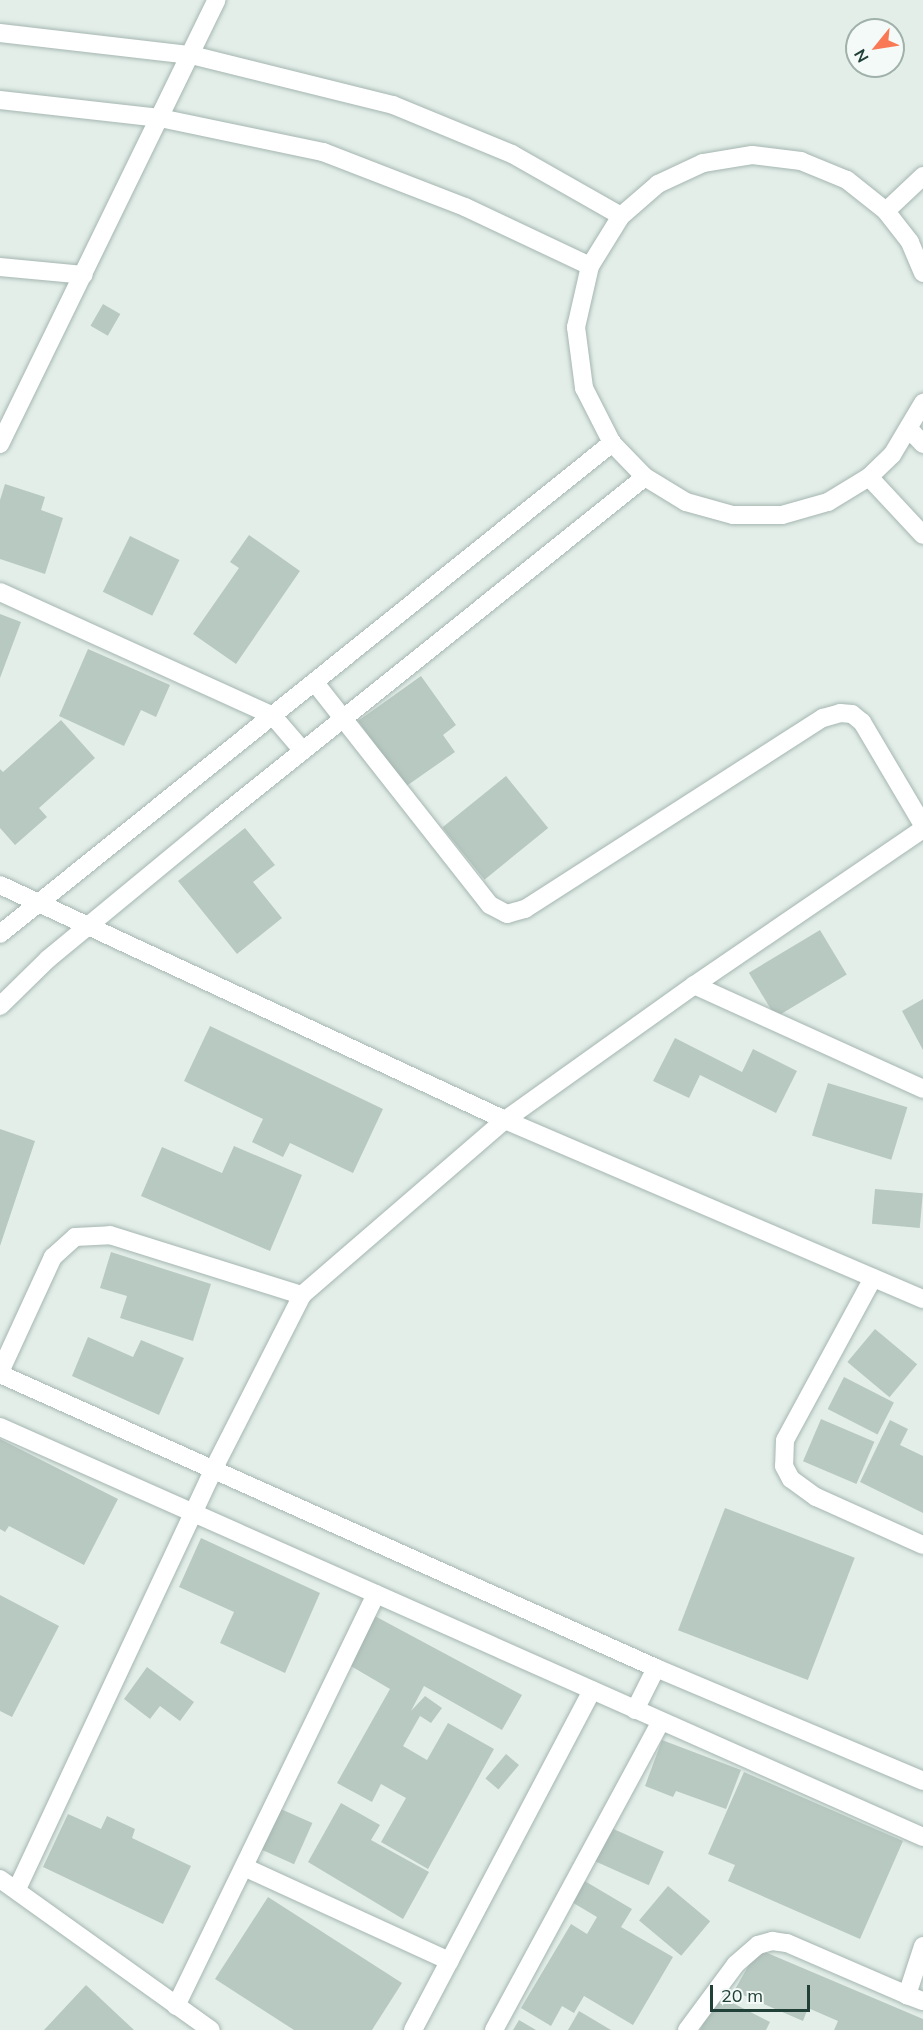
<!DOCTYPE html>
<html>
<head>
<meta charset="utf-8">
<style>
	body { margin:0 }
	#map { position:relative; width:923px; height:2030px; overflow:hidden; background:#e3eee9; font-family:Mulish,sans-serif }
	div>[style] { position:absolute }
	.building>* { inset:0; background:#b8c9c2; transform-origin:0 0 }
	.roads { filter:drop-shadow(0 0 2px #a5b6b0) drop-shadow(0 0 2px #a5b6b0) }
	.street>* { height:18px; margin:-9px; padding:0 9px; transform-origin:9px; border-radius:9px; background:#fff }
	.secondary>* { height:18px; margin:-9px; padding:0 9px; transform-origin:9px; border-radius:9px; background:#fff }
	span { translate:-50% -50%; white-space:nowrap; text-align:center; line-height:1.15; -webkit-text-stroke:6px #f4faf7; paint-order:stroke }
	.north { position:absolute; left:845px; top:18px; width:60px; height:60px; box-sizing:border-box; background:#f4faf7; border:2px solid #a0b0aa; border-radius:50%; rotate:240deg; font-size:16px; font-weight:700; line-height:24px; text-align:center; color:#214037 }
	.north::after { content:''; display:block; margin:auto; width:21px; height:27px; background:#fa7955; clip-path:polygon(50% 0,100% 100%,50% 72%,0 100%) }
	.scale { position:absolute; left:710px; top:1985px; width:100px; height:27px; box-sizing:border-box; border:3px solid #214037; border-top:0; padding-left:8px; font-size:18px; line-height:21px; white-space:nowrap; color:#214037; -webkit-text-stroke:4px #f4faf7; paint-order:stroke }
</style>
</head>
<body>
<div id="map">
	<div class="building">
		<i style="left:103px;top:304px;width:20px;height:25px;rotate:30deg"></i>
		<i style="clip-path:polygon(5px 484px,45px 497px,41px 510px,63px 518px,45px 574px,0 559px,0 500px)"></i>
		<i style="clip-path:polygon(249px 535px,300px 571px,236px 664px,193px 634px,239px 568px,230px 562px)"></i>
		<i style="left:130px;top:536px;width:55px;height:62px;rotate:26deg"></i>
		<i style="clip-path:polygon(0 614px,21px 622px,0 678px)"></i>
		<i style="clip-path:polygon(88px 649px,170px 685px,156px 717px,141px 710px,124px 746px,59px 716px)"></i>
		<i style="clip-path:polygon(421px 676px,456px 725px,443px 735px,455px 752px,405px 787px,358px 721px)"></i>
		<i style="clip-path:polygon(61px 720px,95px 758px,39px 808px,47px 817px,15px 845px,0 828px,0 769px,3px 772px)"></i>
		<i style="left:506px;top:776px;width:67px;height:82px;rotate:51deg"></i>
		<i style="clip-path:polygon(245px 828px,275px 865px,253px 882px,282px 918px,237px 954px,178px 881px)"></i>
		<i style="left:820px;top:930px;width:52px;height:83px;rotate:59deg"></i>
		<i style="clip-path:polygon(923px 999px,923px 1050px,902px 1011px)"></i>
		<i style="clip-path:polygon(210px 1026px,383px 1109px,353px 1173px,290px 1143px,283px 1157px,252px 1142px,263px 1119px,184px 1081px)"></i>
		<i style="clip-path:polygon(675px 1038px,742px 1072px,753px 1049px,797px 1071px,776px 1113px,700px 1075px,689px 1098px,653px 1081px)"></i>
		<i style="left:828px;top:1083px;width:83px;height:55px;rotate:17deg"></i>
		<i style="clip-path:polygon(0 1129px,35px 1141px,0 1246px)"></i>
		<i style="clip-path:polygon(234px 1146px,302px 1175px,270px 1251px,141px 1196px,162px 1147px,222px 1173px)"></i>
		<i style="left:875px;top:1189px;width:48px;height:35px;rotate:5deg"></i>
		<i style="clip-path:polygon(111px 1252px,211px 1284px,193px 1341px,120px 1318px,127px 1296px,100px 1288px)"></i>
		<i style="left:875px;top:1329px;width:55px;height:43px;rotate:40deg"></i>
		<i style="clip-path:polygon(88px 1337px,133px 1357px,141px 1340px,184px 1358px,159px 1415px,72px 1376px)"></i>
		<i style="left:844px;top:1377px;width:56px;height:36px;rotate:27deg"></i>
		<i style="left:821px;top:1419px;width:58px;height:46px;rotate:23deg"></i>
		<i style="clip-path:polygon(890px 1420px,908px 1429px,900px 1445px,923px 1456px,923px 1513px,860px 1482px)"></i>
		<i style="clip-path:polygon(0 1439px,118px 1499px,84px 1565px,9px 1526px,5px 1532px,0 1529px)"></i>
		<i style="left:725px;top:1508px;width:139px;height:131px;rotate:21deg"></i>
		<i style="clip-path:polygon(201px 1538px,320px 1593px,285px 1673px,220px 1643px,234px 1612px,179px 1587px)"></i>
		<i style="clip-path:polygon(0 1595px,59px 1626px,12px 1717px,0 1711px)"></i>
		<i style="clip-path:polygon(371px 1614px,522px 1695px,502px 1730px,424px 1686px,411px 1711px,425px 1696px,442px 1708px,431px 1723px,420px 1716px,403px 1746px,427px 1760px,448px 1723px,494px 1749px,428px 1869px,381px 1842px,406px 1798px,381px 1784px,372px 1802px,337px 1783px,390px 1689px,344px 1662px)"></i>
		<i style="clip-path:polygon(147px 1667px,194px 1702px,180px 1721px,160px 1706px,150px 1719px,124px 1699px)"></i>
		<i style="clip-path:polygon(662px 1740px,741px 1770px,726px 1809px,676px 1791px,673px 1797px,645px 1786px)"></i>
		<i style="left:506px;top:1754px;width:17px;height:32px;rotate:40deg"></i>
		<i style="clip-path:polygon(744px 1772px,903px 1841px,860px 1939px,728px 1881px,735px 1865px,708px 1854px)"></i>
		<i style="clip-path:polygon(341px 1803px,380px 1825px,371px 1840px,429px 1872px,403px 1919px,308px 1862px)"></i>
		<i style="left:274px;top:1806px;width:42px;height:45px;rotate:24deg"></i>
		<i style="clip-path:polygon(68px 1814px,101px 1829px,107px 1816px,135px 1829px,132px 1838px,191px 1866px,163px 1924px,43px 1867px)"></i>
		<i style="left:609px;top:1827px;width:60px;height:37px;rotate:24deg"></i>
		<i style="clip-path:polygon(583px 1880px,632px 1909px,621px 1927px,673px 1957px,633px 2025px,584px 1996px,574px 2013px,562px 2006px,551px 2026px,521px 2008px,571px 1924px,587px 1934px,597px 1917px,570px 1901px)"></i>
		<i style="left:668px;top:1886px;width:55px;height:45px;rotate:40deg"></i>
		<i style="clip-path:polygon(268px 1897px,402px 1983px,372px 2030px,294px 2030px,215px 1979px)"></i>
		<i style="clip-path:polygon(758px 1949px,923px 2019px,923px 2030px,834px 2030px,838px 2021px,808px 2008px,803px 2021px,734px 1991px)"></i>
		<i style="clip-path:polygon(86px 1985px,134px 2030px,44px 2030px)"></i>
		<i style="clip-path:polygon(717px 1995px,770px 2022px,766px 2030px,700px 2030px)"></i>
		<i style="clip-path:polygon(579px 2011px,611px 2030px,568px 2030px)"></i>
		<i style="clip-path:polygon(519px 2020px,536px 2030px,513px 2030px)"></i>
	</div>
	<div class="roads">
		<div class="street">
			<i style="left:0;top:267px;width:84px;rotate:5.4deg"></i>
			<i style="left:0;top:444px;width:494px;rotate:-64deg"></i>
			<i style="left:0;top:592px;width:300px;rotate:24.4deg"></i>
			<i style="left:273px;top:716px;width:46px;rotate:49.4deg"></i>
			<i style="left:316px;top:684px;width:281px;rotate:51.8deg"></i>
			<i style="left:490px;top:905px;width:19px;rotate:28deg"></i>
			<i style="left:507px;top:914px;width:19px;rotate:-16deg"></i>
			<i style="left:525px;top:909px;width:354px;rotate:-32.7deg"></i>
			<i style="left:823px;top:718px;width:18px;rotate:-16deg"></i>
			<i style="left:840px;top:713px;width:12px;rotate:5deg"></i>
			<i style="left:852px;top:714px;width:13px;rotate:39deg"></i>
			<i style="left:862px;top:722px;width:120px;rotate:59.4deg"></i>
			<i style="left:923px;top:829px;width:277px;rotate:145.7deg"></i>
			<i style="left:694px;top:985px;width:252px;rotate:24.4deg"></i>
			<i style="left:0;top:885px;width:557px;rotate:24.95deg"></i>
			<i style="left:505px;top:1120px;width:455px;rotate:23.2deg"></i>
			<i style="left:873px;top:1278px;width:184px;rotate:118.5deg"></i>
			<i style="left:785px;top:1440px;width:26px;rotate:92deg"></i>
			<i style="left:784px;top:1466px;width:15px;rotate:62deg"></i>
			<i style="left:791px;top:1479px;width:31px;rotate:36deg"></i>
			<i style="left:816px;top:1497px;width:117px;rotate:24.2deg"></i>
			<i style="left:0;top:1372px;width:127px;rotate:-65.3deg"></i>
			<i style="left:53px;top:1257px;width:30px;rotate:-42deg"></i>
			<i style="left:75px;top:1237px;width:35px;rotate:-3deg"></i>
			<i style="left:110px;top:1235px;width:201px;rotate:17.4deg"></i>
			<i style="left:0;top:1374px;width:719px;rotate:24.14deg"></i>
			<i style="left:656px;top:1668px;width:290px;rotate:22.9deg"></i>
			<i style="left:0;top:1427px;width:1010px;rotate:23.95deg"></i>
			<i style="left:635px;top:1710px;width:47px;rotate:-63.4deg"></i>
			<i style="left:244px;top:1867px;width:226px;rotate:24.6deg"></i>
			<i style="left:0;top:1879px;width:259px;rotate:35.6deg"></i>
			<i style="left:17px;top:1889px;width:463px;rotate:-64.9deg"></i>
			<i style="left:213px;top:1470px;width:196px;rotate:-63deg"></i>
			<i style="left:302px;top:1295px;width:268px;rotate:-40.8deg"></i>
			<i style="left:505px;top:1120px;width:232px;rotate:-35.5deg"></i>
			<i style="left:923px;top:1946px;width:52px;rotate:108.1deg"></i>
			<i style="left:907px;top:1995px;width:17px;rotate:21deg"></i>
			<i style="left:176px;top:2006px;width:458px;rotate:-64.1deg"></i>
			<i style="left:413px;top:2030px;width:384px;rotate:-62.2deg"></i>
			<i style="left:494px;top:2030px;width:351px;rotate:-61.6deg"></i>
			<i style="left:687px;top:2030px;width:82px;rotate:-53.4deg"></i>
			<i style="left:736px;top:1964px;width:29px;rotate:-41deg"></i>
			<i style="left:758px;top:1945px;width:15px;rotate:-16deg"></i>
			<i style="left:772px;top:1941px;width:15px;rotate:8deg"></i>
			<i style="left:787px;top:1943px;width:131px;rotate:23.4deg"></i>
		</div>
		<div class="secondary">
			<i style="left:0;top:33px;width:192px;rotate:6.6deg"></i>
			<i style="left:191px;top:55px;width:208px;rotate:13.9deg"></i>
			<i style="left:393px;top:105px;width:129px;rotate:22.4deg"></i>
			<i style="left:512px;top:154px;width:125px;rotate:29.6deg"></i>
			<i style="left:0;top:100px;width:161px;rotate:6.4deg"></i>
			<i style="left:160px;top:118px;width:167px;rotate:11.8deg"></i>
			<i style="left:323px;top:152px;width:152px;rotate:21.2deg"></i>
			<i style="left:465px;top:207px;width:138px;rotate:25.3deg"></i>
			<i style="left:886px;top:211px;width:51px;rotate:-43.4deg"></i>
			<i style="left:923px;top:273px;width:34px;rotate:-113deg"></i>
			<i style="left:910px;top:242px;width:39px;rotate:-128deg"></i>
			<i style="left:886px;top:211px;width:50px;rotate:-141.5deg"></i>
			<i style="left:847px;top:180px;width:50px;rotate:-157.6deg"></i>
			<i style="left:801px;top:161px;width:49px;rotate:-173deg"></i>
			<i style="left:752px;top:155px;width:50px;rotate:170.7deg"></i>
			<i style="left:703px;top:163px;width:50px;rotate:155deg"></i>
			<i style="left:658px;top:184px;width:49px;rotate:139.1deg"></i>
			<i style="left:621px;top:216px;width:59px;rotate:121.8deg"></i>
			<i style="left:590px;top:266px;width:63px;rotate:102.9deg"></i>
			<i style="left:576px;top:327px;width:62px;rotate:82.5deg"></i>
			<i style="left:584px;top:388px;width:62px;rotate:63deg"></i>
			<i style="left:612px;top:443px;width:47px;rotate:45.9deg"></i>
			<i style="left:645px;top:477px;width:48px;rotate:31.4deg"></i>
			<i style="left:686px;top:502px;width:49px;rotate:15.5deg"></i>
			<i style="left:733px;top:515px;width:49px"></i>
			<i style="left:782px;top:515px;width:48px;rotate:-15.8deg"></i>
			<i style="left:828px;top:502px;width:48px;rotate:-31.4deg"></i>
			<i style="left:869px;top:477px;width:32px;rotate:-44deg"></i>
			<i style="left:892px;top:455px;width:61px;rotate:-59.2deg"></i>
			<i style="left:910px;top:430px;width:19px;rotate:47deg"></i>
			<i style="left:869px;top:477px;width:79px;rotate:47deg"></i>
			<i style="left:0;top:934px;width:785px;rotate:-38.74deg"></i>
			<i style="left:0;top:1006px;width:67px;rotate:-44.4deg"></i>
			<i style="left:48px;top:959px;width:215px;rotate:-39.5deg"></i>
			<i style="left:214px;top:822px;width:552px;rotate:-38.68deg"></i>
		</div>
	</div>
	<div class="north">N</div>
	<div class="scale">20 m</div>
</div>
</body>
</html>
